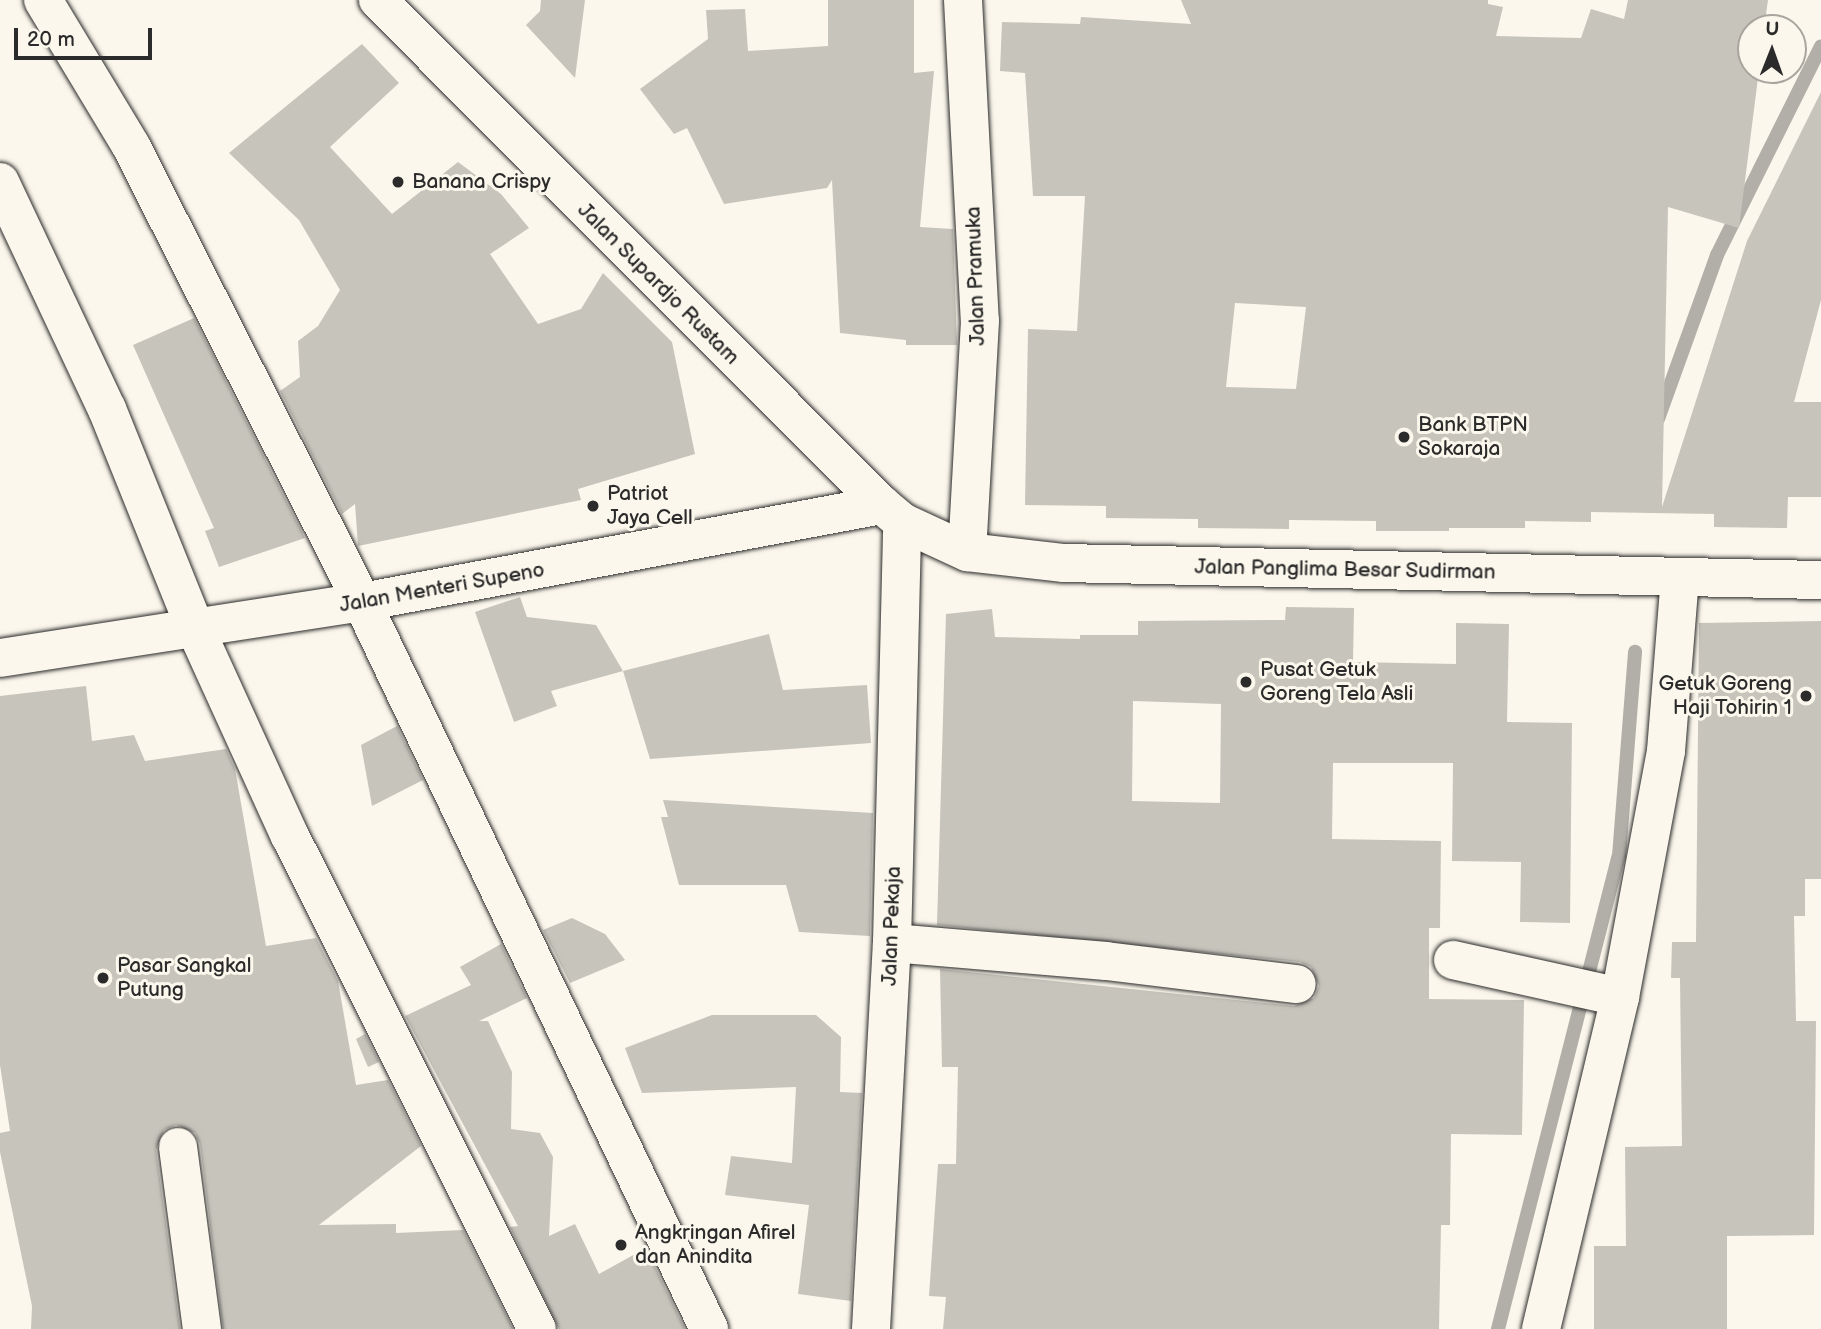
<!DOCTYPE html>
<html>
<head>
<meta charset="utf-8">
<style>
	body { margin:0 }
	#map { position:relative; width:1821px; height:1329px; overflow:hidden; background:#fbf7ec; font-family:"Balsamiq Sans",sans-serif }
	div>[style] { position:absolute }
	.stream>* { height:14px; margin:-7px; padding:0 7px; transform-origin:7px; border-radius:7px; background:#b1afa7 }
	.building>* { inset:0; background:#c7c4bc }
	.roads { filter:drop-shadow(0 0 2px #2b2b2b) drop-shadow(0 0 2px #2b2b2b) }
	.street>* { height:38px; margin:-19px; padding:0 19px; transform-origin:19px; border-radius:19px; background:#fbf7ec }
	.secondary>* { height:38px; margin:-19px; padding:0 19px; transform-origin:19px; border-radius:19px; background:#fbf7ec }
	.highway>* { height:38px; margin:-19px; padding:0 19px; transform-origin:19px; border-radius:19px; background:#fbf7ec }
	.dots>* { width:19px; height:19px; translate:-50% -50%; box-sizing:border-box; border:4px solid #fbf7ec; border-radius:50% }
	span { translate:-50% -50%; white-space:nowrap; text-align:center; line-height:1.15; -webkit-text-stroke:6px #fbf7ec; paint-order:stroke }
	.poi-label { font-size:21px; color:#2b2b2b }
	.left { translate:0 -50%; text-align:left }
	.right { translate:-100% -50%; text-align:right }
	.street-label { font-size:21px; color:#2b2b2b }
	.north { position:absolute; left:1737px; top:14px; width:70px; height:70px; box-sizing:border-box; background:#fbf7ec; border:2px solid #a8a59f; border-radius:50%; rotate:1deg; font-size:19px; font-weight:700; line-height:28px; text-align:center; color:#2b2b2b }
	.north::after { content:''; display:block; margin:auto; width:24px; height:32px; background:#2b2b2b; clip-path:polygon(50% 0,100% 100%,50% 72%,0 100%) }
	.scale { position:absolute; left:14px; top:28px; width:138px; height:32px; box-sizing:border-box; border:4px solid #2b2b2b; border-top:0; padding-left:9px; font-size:21px; line-height:24px; white-space:nowrap; color:#2b2b2b; -webkit-text-stroke:5px #fbf7ec; paint-order:stroke }
</style>
</head>
<body>
<div id="map">
	<div class="stream">
		<i style="left:1658px;top:419px;width:174px;rotate:-70.2deg"></i>
		<i style="left:1717px;top:255px;width:233px;rotate:-63.5deg"></i>
		<i style="left:1498px;top:1329px;width:488px;rotate:-75.7deg"></i>
		<i style="left:1619px;top:856px;width:205px;rotate:-85.5deg"></i>
	</div>
	<div class="building">
		<i style="clip-path:polygon(541px 0,585px 0,575px 78px,526px 25px,540px 11px)"></i>
		<i style="clip-path:polygon(828px 0,914px 0,914px 73px,934px 71px,920px 227px,953px 229px,957px 345px,906px 345px,906px 340px,840px 333px,832px 180px,827px 188px,724px 204px,687px 128px,674px 134px,640px 89px,708px 39px,706px 10px,745px 9px,748px 51px,828px 46px)"></i>
		<i style="clip-path:polygon(evenodd,1181px 0,1488px 0,1488px 4px,1503px 7px,1496px 36px,1581px 38px,1591px 9px,1624px 19px,1628px 0,1768px 0,1764px 28px,1751px 28px,1751px 70px,1759px 70px,1739px 228px,1668px 207px,1662px 507px,1747px 241px,1821px 92px,1821px 300px,1794px 402px,1821px 402px,1821px 497px,1788px 497px,1787px 528px,1714px 527px,1714px 514px,1591px 512px,1591px 522px,1525px 521px,1525px 528px,1449px 528px,1449px 531px,1376px 531px,1376px 521px,1289px 520px,1289px 529px,1198px 528px,1198px 519px,1106px 518px,1106px 506px,1025px 505px,1028px 329px,1077px 331px,1085px 196px,1033px 196px,1025px 73px,1000px 71px,1002px 22px,1080px 24px,1081px 17px,1191px 24px,1181px 0,1235px 303px,1306px 307px,1296px 389px,1226px 387px,1235px 303px)"></i>
		<i style="clip-path:polygon(362px 44px,399px 83px,330px 147px,392px 214px,458px 162px,501px 194px,529px 228px,490px 254px,538px 324px,581px 309px,603px 273px,672px 342px,695px 454px,578px 489px,581px 500px,358px 546px,355px 504px,342px 514px,280px 391px,300px 377px,298px 341px,318px 326px,340px 290px,299px 220px,229px 153px)"></i>
		<i style="clip-path:polygon(194px 318px,305px 538px,219px 567px,205px 531px,214px 528px,133px 345px)"></i>
		<i style="clip-path:polygon(520px 597px,527px 617px,596px 625px,623px 671px,551px 691px,557px 706px,514px 722px,475px 612px)"></i>
		<i style="clip-path:polygon(evenodd,1286px 607px,1354px 608px,1353px 662px,1456px 664px,1456px 623px,1509px 624px,1507px 722px,1572px 723px,1570px 923px,1520px 922px,1521px 862px,1452px 861px,1453px 763px,1333px 763px,1332px 839px,1441px 841px,1440px 928px,1429px 928px,1429px 999px,1524px 1000px,1522px 1135px,1451px 1134px,1450px 1225px,1441px 1225px,1439px 1329px,943px 1329px,946px 1297px,929px 1296px,938px 1164px,956px 1164px,958px 1067px,942px 1067px,940px 969px,1294px 1006px,1314px 998px,1319px 986px,1311px 967px,1300px 962px,937px 925px,946px 614px,992px 609px,995px 637px,1080px 639px,1080px 635px,1138px 635px,1138px 621px,1285px 620px,1286px 607px,1133px 701px,1221px 704px,1220px 803px,1132px 801px,1133px 701px)"></i>
		<i style="clip-path:polygon(1821px 621px,1821px 879px,1805px 879px,1805px 916px,1794px 916px,1796px 1021px,1816px 1021px,1814px 1235px,1727px 1236px,1727px 1329px,1594px 1329px,1594px 1246px,1626px 1246px,1625px 1147px,1682px 1146px,1680px 978px,1671px 978px,1672px 942px,1696px 942px,1699px 623px)"></i>
		<i style="clip-path:polygon(769px 634px,783px 690px,867px 685px,871px 743px,650px 759px,623px 671px)"></i>
		<i style="clip-path:polygon(86px 686px,92px 741px,134px 735px,145px 761px,226px 749px,235px 769px,266px 946px,316px 938px,338px 981px,356px 1085px,388px 1080px,421px 1146px,319px 1225px,396px 1224px,396px 1233px,463px 1230px,513px 1329px,223px 1329px,200px 1144px,195px 1133px,176px 1125px,164px 1130px,156px 1150px,180px 1329px,31px 1329px,32px 1306px,0 1152px,0 1133px,10px 1131px,0 1065px,0 696px)"></i>
		<i style="clip-path:polygon(397px 726px,423px 780px,372px 806px,361px 745px)"></i>
		<i style="clip-path:polygon(663px 800px,873px 813px,870px 936px,799px 932px,786px 885px,679px 885px,661px 817px,668px 817px)"></i>
		<i style="clip-path:polygon(572px 918px,605px 934px,625px 960px,570px 983px,543px 930px)"></i>
		<i style="clip-path:polygon(501px 944px,527px 998px,479px 1021px,488px 1021px,512px 1072px,511px 1129px,540px 1133px,553px 1157px,549px 1236px,575px 1224px,599px 1274px,646px 1248px,685px 1329px,559px 1329px,510px 1227px,518px 1226px,405px 1016px,471px 985px,460px 967px)"></i>
		<i style="clip-path:polygon(712px 1015px,816px 1015px,841px 1037px,840px 1092px,862px 1093px,851px 1301px,798px 1294px,809px 1205px,725px 1195px,731px 1156px,792px 1163px,796px 1087px,642px 1093px,625px 1048px)"></i>
		<i style="clip-path:polygon(365px 1034px,379px 1062px,368px 1067px,356px 1039px)"></i>
	</div>
	<div class="roads">
		<div class="street">
			<i style="left:43px;top:0;width:170px;rotate:58.9deg"></i>
			<i style="left:131px;top:146px;width:511px;rotate:63.13deg"></i>
			<i style="left:362px;top:602px;width:806px;rotate:64.48deg"></i>
			<i style="left:0;top:182px;width:251px;rotate:64.8deg"></i>
			<i style="left:107px;top:409px;width:236px;rotate:68.1deg"></i>
			<i style="left:195px;top:628px;width:229px;rotate:65.5deg"></i>
			<i style="left:290px;top:836px;width:551px;rotate:63.39deg"></i>
			<i style="left:892px;top:943px;width:215px;rotate:4.8deg"></i>
			<i style="left:1106px;top:961px;width:192px;rotate:6.9deg"></i>
			<i style="left:1453px;top:960px;width:171px;rotate:12.5deg"></i>
			<i style="left:178px;top:1147px;width:184px;rotate:82.5deg"></i>
			<i style="left:1541px;top:1329px;width:341px;rotate:-76.6deg"></i>
			<i style="left:1620px;top:997px;width:250px;rotate:-79.4deg"></i>
			<i style="left:1666px;top:751px;width:174px;rotate:-85.4deg"></i>
		</div>
		<div class="secondary">
			<i style="left:963px;top:0;width:321px;rotate:87deg"></i>
			<i style="left:980px;top:321px;width:231px;rotate:93.2deg"></i>
			<i style="left:0;top:658px;width:366px;rotate:-8.8deg"></i>
			<i style="left:362px;top:602px;width:529px;rotate:-10.57deg"></i>
			<i style="left:871px;top:1329px;width:387px;rotate:-86.9deg"></i>
			<i style="left:892px;top:943px;width:421px;rotate:-88.6deg"></i>
		</div>
		<div class="highway">
			<i style="left:378px;top:0;width:713px;rotate:45.06deg"></i>
			<i style="left:882px;top:505px;width:26px;rotate:40deg"></i>
			<i style="left:902px;top:522px;width:72px;rotate:24.8deg"></i>
			<i style="left:967px;top:552px;width:98px;rotate:6.5deg"></i>
			<i style="left:1064px;top:563px;width:757px;rotate:1.29deg"></i>
		</div>
	</div>
	<div class="dots">
		<i style="left:398px;top:182px;background:#2b2b2b"></i>
		<i style="left:1404px;top:437px;background:#2b2b2b"></i>
		<i style="left:593px;top:506px;background:#2b2b2b"></i>
		<i style="left:1246px;top:682px;background:#2b2b2b"></i>
		<i style="left:1806px;top:696px;background:#2b2b2b"></i>
		<i style="left:103px;top:978px;background:#2b2b2b"></i>
		<i style="left:621px;top:1245px;background:#2b2b2b"></i>
	</div>
	<div class="poi-label">
		<span class="left" style="left:412px;top:182px">Banana Crispy</span>
		<span class="left" style="left:1418px;top:437px">Bank BTPN<br>Sokaraja</span>
		<span class="left" style="left:607px;top:506px">Patriot<br>Jaya Cell</span>
		<span class="left" style="left:1260px;top:682px">Pusat Getuk<br>Goreng Tela Asli</span>
		<span class="right" style="left:1792px;top:696px">Getuk Goreng<br>Haji Tohirin 1</span>
		<span class="left" style="left:117px;top:978px">Pasar Sangkal<br>Putung</span>
		<span class="left" style="left:635px;top:1245px">Angkringan Afirel<br>dan Anindita</span>
	</div>
	<div class="street-label">
		<span style="left:976px;top:276px;rotate:-92deg">Jalan Pramuka</span>
		<span style="left:658px;top:284px;rotate:45deg">Jalan Supardjo Rustam</span>
		<span style="left:1345px;top:570px;rotate:1deg">Jalan Panglima Besar Sudirman</span>
		<span style="left:442px;top:588px;rotate:-10deg">Jalan Menteri Supeno</span>
		<span style="left:892px;top:926px;rotate:-88deg">Jalan Pekaja</span>
	</div>
	<div class="north">U</div>
	<div class="scale">20 m</div>
</div>
</body>
</html>
